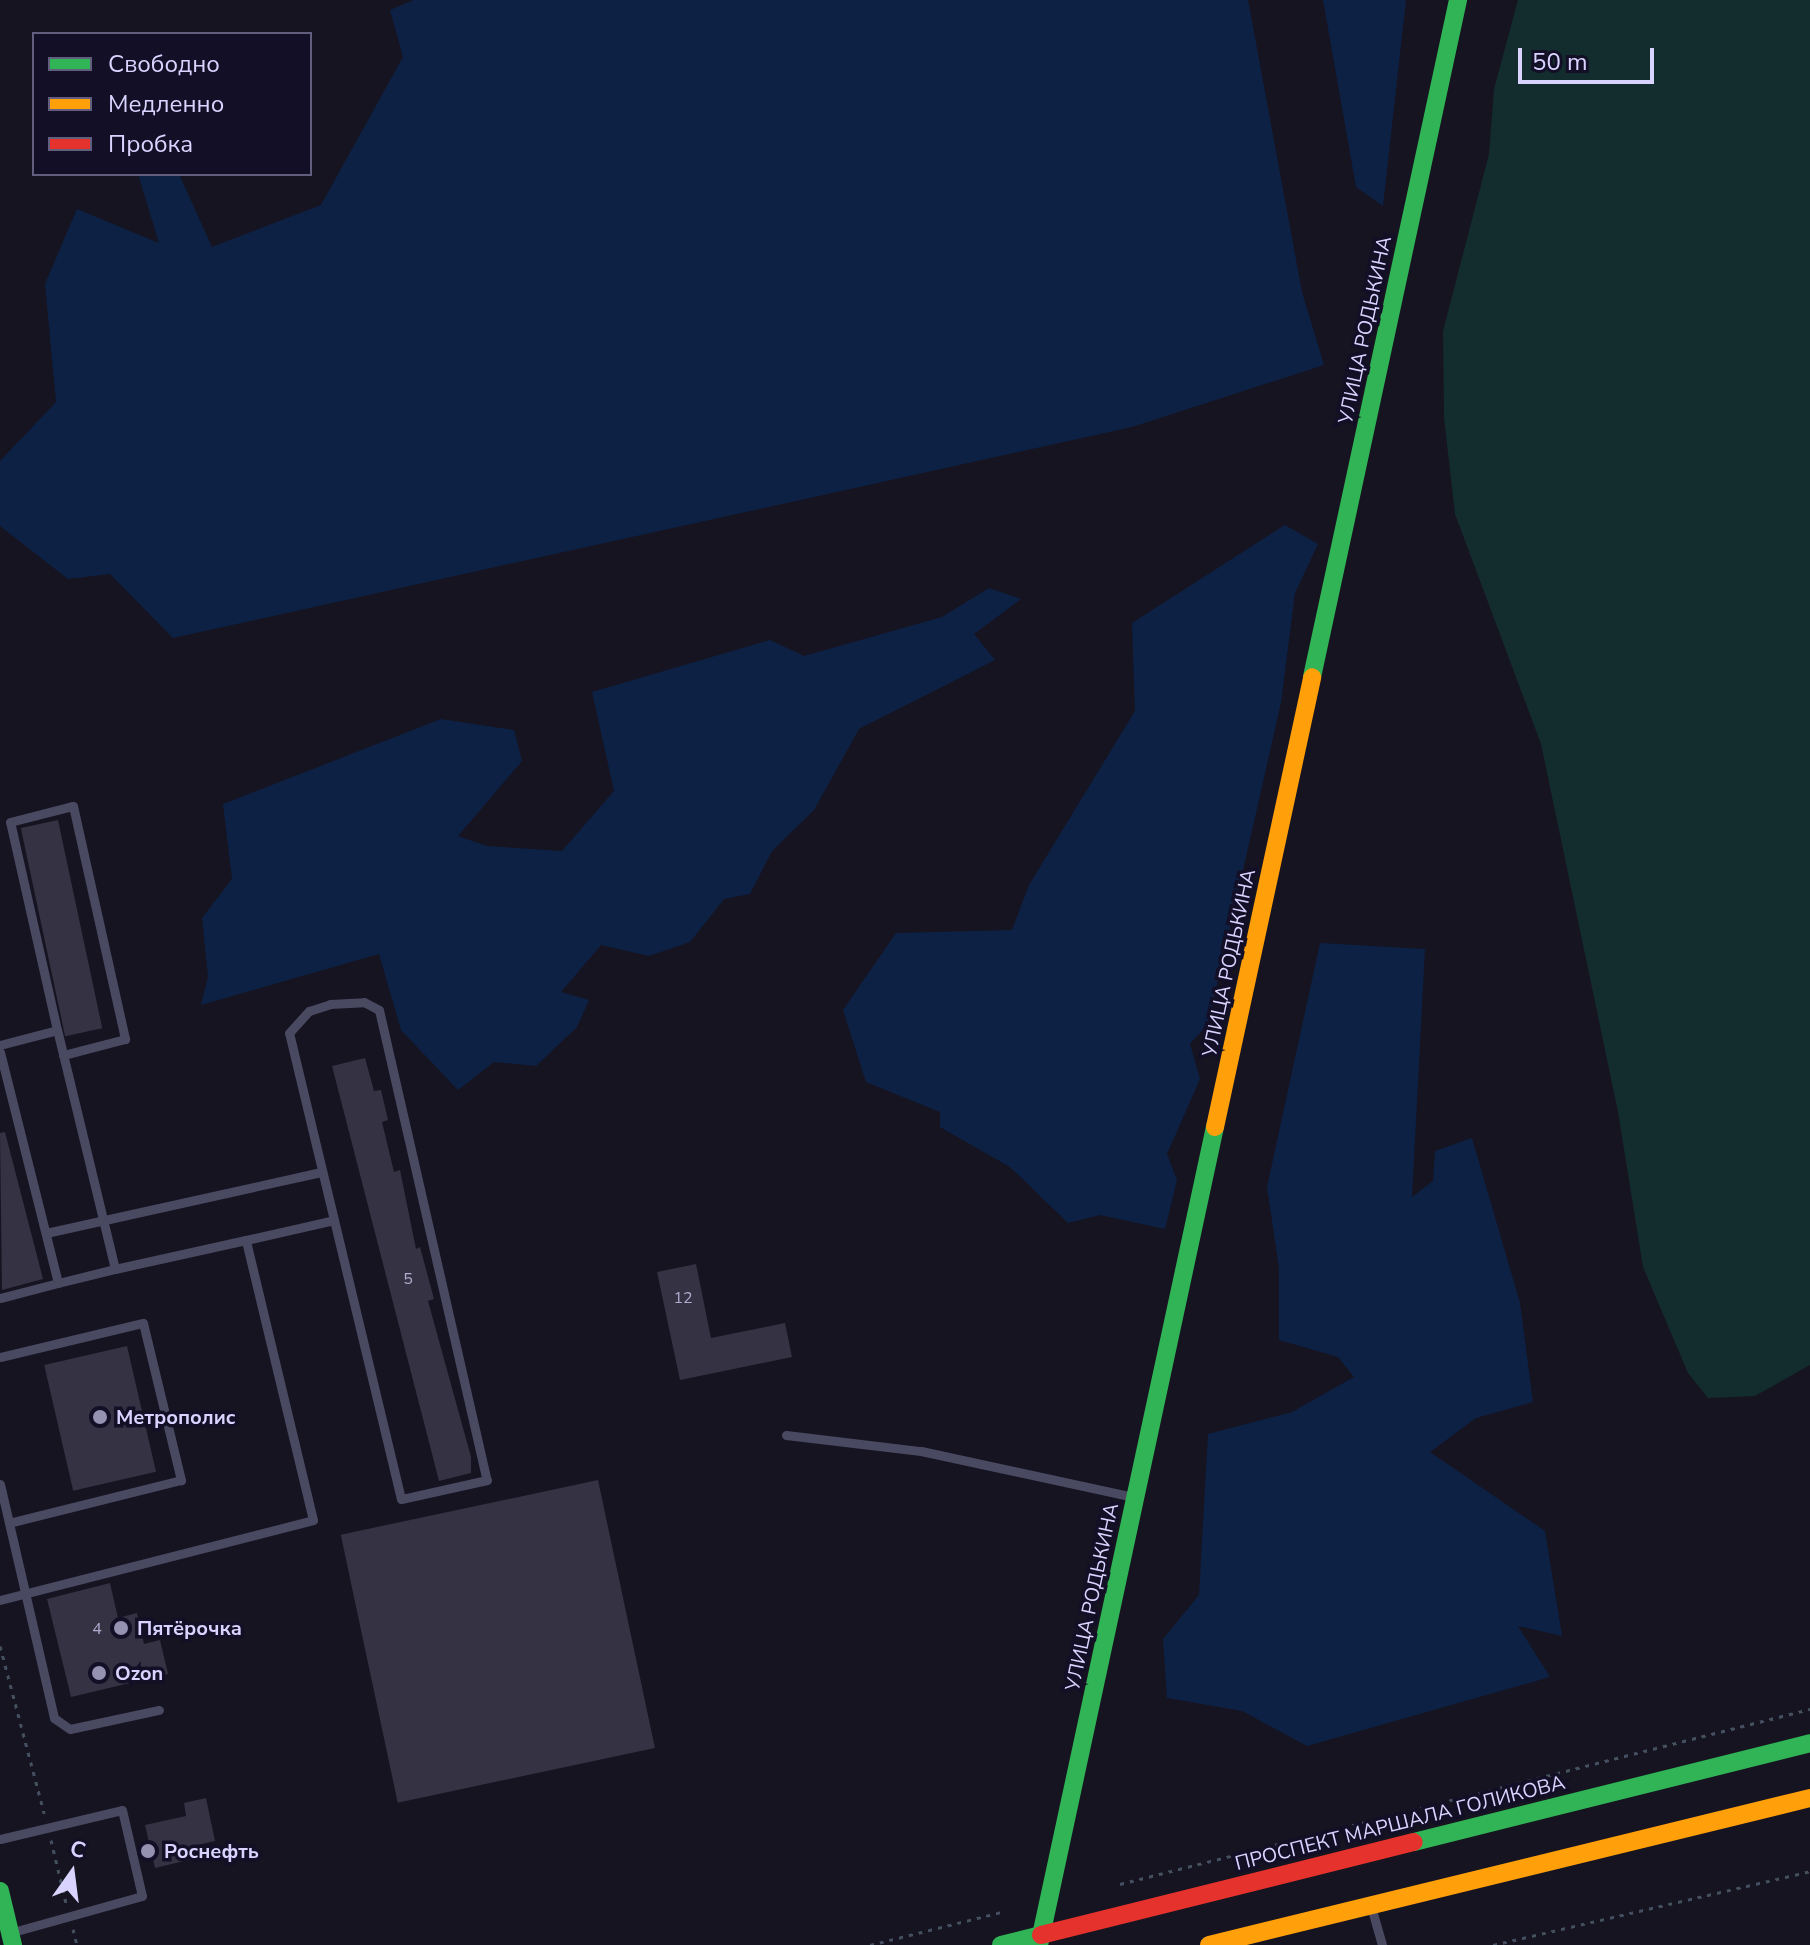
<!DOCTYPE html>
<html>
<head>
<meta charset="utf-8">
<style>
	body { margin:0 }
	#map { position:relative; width:1810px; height:1945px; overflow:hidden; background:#161421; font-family:"Nunito Sans",sans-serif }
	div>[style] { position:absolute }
	.green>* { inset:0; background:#132c2d }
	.water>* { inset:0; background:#0d2144 }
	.building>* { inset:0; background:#343243; transform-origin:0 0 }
	.path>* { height:3px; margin-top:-1.5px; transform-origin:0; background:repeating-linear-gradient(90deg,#44505f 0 4px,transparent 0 10px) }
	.lane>* { height:9px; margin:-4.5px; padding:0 4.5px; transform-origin:4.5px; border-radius:4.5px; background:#4a4962 }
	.fast>* { height:18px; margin:-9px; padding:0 9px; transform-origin:9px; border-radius:9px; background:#30b455 }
	.slow>* { height:18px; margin:-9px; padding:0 9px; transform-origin:9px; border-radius:9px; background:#ff9f0a }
	.jam>* { height:18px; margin:-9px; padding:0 9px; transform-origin:9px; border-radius:9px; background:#e5322d }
	.dots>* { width:22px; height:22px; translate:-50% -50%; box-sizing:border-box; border:4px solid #130f26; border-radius:50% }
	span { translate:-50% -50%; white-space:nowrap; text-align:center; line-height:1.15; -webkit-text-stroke:7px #130f26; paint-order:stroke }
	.number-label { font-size:16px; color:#b0acd0 }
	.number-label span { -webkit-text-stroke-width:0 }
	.street-label { font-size:20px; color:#d9d4ff }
	.poi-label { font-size:20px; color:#d9d4ff; font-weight:700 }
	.left { translate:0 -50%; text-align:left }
	.legend { position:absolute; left:32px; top:32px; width:280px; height:144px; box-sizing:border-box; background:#130f26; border:2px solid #625e7d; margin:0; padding:10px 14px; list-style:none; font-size:24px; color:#d9d4ff }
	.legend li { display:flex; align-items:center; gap:16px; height:40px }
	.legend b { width:40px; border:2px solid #625e7d }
	.north { position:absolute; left:32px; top:1833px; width:80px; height:80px; -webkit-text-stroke:6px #130f26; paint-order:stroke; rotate:14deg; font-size:22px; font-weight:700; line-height:32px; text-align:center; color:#d9d4ff }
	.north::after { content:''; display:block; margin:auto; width:28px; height:36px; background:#d9d4ff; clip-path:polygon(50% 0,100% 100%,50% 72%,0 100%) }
	.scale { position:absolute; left:1518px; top:48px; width:136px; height:36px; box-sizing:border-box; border:4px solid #d9d4ff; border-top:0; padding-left:10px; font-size:24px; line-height:28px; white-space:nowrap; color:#d9d4ff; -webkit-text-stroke:6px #130f26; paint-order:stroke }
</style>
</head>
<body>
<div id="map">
	<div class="green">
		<i style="clip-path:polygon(1518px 0,1810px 0,1810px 1365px,1755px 1396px,1708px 1398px,1688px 1373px,1643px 1267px,1618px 1112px,1541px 744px,1455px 514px,1444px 418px,1443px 331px,1489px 154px,1494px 89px)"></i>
	</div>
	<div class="water">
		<i style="clip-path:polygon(414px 0,1248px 0,1302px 292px,1324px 365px,1132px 427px,173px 638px,110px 574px,68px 579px,0 526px,0 461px,56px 402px,45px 284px,77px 209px,159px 243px,138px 174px,179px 174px,212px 247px,321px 205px,403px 57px,390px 10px)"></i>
		<i style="clip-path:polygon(1323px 0,1406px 0,1383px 206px,1356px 187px)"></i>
		<i style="clip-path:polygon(1285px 525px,1318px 544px,1295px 593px,1281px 703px,1208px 1024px,1190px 1044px,1200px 1079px,1167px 1154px,1177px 1180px,1165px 1229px,1100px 1215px,1068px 1223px,1010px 1167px,940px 1127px,940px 1112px,866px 1082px,843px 1010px,896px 933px,1012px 930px,1029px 885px,1135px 711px,1132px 623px)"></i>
		<i style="clip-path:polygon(989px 588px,1021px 599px,974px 634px,995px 660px,859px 729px,814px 810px,772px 851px,750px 894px,724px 899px,690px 942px,649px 956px,601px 945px,561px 992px,589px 1000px,577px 1027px,536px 1066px,494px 1062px,458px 1090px,401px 1030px,379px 954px,201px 1005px,208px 977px,202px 918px,232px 879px,223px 804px,441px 719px,514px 730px,522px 761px,458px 836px,487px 846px,562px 851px,614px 791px,592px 692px,770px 640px,804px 656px,942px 617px)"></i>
		<i style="clip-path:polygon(1320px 943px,1425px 949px,1412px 1197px,1433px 1181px,1435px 1151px,1472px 1138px,1520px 1303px,1533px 1402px,1476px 1418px,1430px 1452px,1545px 1531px,1562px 1636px,1518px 1626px,1550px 1677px,1307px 1746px,1242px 1711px,1167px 1698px,1163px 1639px,1199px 1595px,1208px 1434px,1292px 1412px,1354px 1377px,1338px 1357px,1279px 1340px,1279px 1268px,1267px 1187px)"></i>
	</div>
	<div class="building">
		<i style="left:58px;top:820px;width:213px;height:38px;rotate:78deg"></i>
		<i style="clip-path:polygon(365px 1058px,374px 1091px,381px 1090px,388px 1120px,382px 1122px,394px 1172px,400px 1170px,416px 1249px,420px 1247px,434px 1299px,428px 1301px,471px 1457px,471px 1473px,439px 1481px,332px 1066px)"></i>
		<i style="clip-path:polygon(5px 1132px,43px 1279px,2px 1290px,0 1133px)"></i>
		<i style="clip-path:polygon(696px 1264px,711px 1338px,785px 1323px,792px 1357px,680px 1380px,657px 1272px)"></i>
		<i style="left:127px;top:1346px;width:129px;height:85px;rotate:77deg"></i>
		<i style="left:598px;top:1480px;width:274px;height:263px;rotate:78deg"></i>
		<i style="clip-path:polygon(110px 1583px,118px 1618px,137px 1613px,144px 1644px,160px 1640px,168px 1674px,71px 1697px,47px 1599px)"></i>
		<i style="clip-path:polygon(206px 1798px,215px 1841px,198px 1845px,201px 1857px,155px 1868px,145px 1825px,186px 1816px,184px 1803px)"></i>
	</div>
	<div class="path">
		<i style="left:0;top:1646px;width:173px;rotate:75.2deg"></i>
		<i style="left:51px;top:1840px;width:65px;rotate:76.6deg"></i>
		<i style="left:1120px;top:1884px;width:712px;rotate:-14.23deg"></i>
		<i style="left:73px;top:1929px;width:16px;rotate:76deg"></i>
		<i style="left:870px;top:1945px;width:139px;rotate:-14.1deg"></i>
		<i style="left:1493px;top:1945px;width:326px;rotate:-13.1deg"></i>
	</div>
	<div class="lane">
		<i style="left:364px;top:1002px;width:17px;rotate:28deg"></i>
		<i style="left:379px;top:1010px;width:482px;rotate:77.1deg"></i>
		<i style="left:487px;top:1480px;width:88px;rotate:167.5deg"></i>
		<i style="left:401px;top:1499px;width:479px;rotate:-103.5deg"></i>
		<i style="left:289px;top:1033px;width:30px;rotate:-48deg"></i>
		<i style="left:309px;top:1011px;width:22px;rotate:-18deg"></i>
		<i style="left:330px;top:1004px;width:34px;rotate:-3deg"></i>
		<i style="left:0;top:1045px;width:59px;rotate:-14.7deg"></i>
		<i style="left:0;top:1052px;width:238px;rotate:75.9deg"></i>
		<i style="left:58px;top:1283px;width:60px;rotate:165.5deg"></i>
		<i style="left:46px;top:1233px;width:283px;rotate:-12.5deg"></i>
		<i style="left:115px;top:1269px;width:134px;rotate:-12.5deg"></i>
		<i style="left:58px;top:1283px;width:59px;rotate:-13.8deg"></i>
		<i style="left:115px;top:1269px;width:246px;rotate:-103.6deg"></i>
		<i style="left:57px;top:1030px;width:213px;rotate:-102.7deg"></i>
		<i style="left:10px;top:822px;width:65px;rotate:-14.3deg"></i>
		<i style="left:73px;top:806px;width:239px;rotate:77.4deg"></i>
		<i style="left:125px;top:1039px;width:64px;rotate:165.5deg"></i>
		<i style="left:0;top:1357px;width:147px;rotate:-13.4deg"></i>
		<i style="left:143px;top:1323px;width:162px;rotate:76.4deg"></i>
		<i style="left:181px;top:1480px;width:177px;rotate:166deg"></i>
		<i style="left:786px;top:1435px;width:136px;rotate:6.8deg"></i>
		<i style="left:921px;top:1451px;width:217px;rotate:12.2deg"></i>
		<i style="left:0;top:1484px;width:240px;rotate:77deg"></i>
		<i style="left:54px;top:1718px;width:19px;rotate:35deg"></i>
		<i style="left:70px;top:1729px;width:91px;rotate:-12.1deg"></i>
		<i style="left:0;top:1600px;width:323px;rotate:-14.3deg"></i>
		<i style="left:313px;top:1520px;width:288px;rotate:-103.5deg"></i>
		<i style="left:246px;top:1240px;width:90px;rotate:-12.8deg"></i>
		<i style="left:0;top:1839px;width:125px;rotate:-13.4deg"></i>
		<i style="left:122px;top:1810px;width:88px;rotate:76.9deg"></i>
		<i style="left:142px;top:1896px;width:134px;rotate:164.4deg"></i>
		<i style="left:1372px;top:1910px;width:36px;rotate:74deg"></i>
	</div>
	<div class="fast">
		<i style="left:1312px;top:677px;width:693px;rotate:-77.83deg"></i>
		<i style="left:1414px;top:1842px;width:408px;rotate:-14deg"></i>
		<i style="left:0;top:1891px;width:56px;rotate:76.5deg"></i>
		<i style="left:1001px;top:1945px;width:41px;rotate:-14deg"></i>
		<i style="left:1039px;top:1945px;width:837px;rotate:-77.86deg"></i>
	</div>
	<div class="slow">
		<i style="left:1215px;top:1127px;width:460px;rotate:-77.8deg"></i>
		<i style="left:1209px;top:1945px;width:619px;rotate:-13.74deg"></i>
	</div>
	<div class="jam">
		<i style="left:1041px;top:1935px;width:384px;rotate:-14deg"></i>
	</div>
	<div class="dots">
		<i style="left:100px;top:1417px;background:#9591b1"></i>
		<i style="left:121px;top:1628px;background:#9591b1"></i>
		<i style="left:99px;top:1673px;background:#9591b1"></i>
		<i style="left:148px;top:1851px;background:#9591b1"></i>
	</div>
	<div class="number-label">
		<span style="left:408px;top:1279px">5</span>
		<span style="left:683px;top:1298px">12</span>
		<span style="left:97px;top:1629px">4</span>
	</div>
	<div class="street-label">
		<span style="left:1365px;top:330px;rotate:-78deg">УЛИЦА РОДЬКИНА</span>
		<span style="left:1229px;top:963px;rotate:-78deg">УЛИЦА РОДЬКИНА</span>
		<span style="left:1092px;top:1597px;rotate:-78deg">УЛИЦА РОДЬКИНА</span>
		<span style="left:1400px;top:1823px;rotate:-14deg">ПРОСПЕКТ МАРШАЛА ГОЛИКОВА</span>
	</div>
	<div class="poi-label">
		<span class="left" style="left:116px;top:1417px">Метрополис</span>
		<span class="left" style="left:137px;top:1628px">Пятёрочка</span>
		<span class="left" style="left:115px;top:1673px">Ozon</span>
		<span class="left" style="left:164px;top:1851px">Роснефть</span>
	</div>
	<ul class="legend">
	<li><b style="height:10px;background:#30b455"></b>Свободно</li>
	<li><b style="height:10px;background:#ff9f0a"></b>Медленно</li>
	<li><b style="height:10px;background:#e5322d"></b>Пробка</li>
	</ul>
	<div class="north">С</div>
	<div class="scale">50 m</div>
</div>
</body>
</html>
